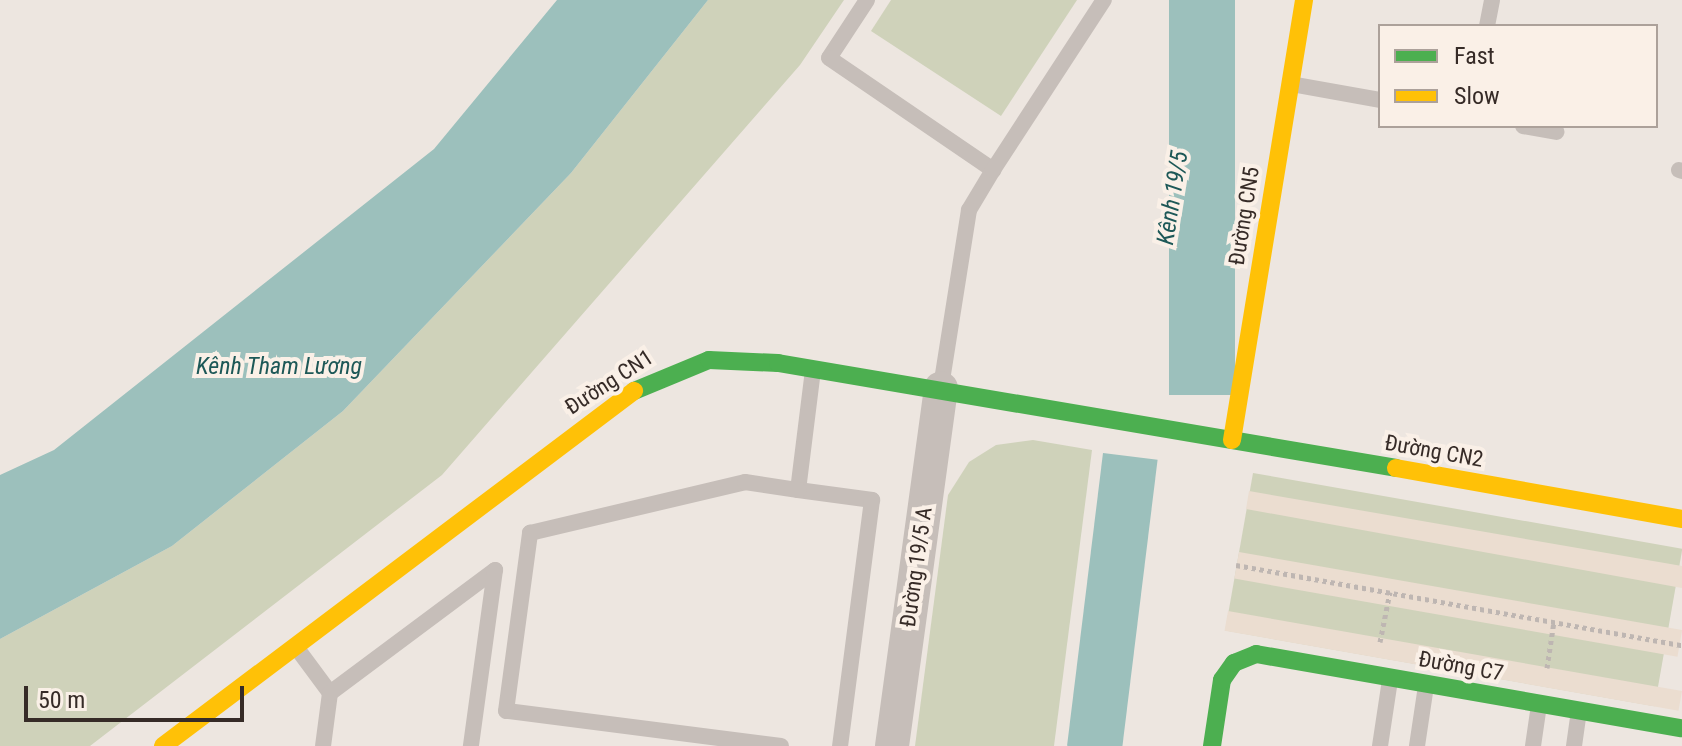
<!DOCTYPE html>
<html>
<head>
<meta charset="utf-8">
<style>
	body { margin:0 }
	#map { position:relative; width:1682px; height:746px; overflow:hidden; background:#ede6e0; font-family:"Roboto Condensed",sans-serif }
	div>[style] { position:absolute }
	.green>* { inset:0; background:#cfd2ba; transform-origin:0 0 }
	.plaza>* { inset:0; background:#ebddd0; transform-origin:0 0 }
	.water>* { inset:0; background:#9cc0bc; transform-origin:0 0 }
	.path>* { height:5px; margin-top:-2.5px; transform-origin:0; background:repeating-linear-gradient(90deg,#beb6b2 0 4px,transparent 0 8px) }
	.lane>* { height:16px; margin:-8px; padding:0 8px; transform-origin:8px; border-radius:8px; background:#c6beb9 }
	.street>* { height:34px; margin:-17px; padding:0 17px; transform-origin:17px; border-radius:17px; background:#c6beb9 }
	.fast>* { height:18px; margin:-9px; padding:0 9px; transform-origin:9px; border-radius:9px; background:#4caf50 }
	.slow>* { height:18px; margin:-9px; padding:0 9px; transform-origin:9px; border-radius:9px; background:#ffc107 }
	span { translate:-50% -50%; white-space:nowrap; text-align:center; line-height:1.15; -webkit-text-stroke:8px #faf0e7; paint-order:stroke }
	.street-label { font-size:22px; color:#362b27 }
	.water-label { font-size:24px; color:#1d5857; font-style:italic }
	.legend { position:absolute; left:1378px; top:24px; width:280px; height:104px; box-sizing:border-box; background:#faf0e7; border:2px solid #aca19a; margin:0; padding:10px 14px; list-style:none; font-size:24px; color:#362b27 }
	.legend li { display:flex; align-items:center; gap:16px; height:40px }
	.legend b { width:40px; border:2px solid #aca19a }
	.scale { position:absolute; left:24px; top:686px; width:220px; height:36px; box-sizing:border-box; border:4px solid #362b27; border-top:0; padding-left:10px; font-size:24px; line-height:28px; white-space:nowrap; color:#362b27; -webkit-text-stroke:6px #faf0e7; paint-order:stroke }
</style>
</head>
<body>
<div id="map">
	<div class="green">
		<i style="clip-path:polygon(708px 0,844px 0,800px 65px,442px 475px,90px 746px,0 746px,0 639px,172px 546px,343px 411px,571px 173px)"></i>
		<i style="clip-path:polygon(891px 0,1077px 0,1001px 116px,871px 31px)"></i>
		<i style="clip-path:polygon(1033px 440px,1092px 450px,1054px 746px,915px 746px,948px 495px,969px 462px,996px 445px)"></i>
		<i style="left:1253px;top:473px;width:436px;height:160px;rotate:10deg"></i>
	</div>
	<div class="plaza">
		<i style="clip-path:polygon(1249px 491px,1682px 566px,1682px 588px,1246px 509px)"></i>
		<i style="left:1239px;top:552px;width:450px;height:27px;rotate:10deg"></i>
		<i style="left:1228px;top:611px;width:461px;height:20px;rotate:10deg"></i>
	</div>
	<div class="water">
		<i style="clip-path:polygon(557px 0,708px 0,571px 173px,343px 411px,172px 546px,0 639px,0 475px,54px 450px,434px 149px)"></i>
		<i style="left:1169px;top:0;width:66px;height:395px"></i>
		<i style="left:1103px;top:453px;width:55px;height:295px;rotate:7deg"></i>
	</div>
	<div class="path">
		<i style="left:1236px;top:565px;width:453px;rotate:10.2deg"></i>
		<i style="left:1380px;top:642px;width:51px;rotate:-78.7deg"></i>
		<i style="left:1547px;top:668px;width:48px;rotate:-81.5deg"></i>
	</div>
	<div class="lane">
		<i style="left:867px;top:0;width:69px;rotate:123.2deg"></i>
		<i style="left:829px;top:58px;width:199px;rotate:34.3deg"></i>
		<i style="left:993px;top:170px;width:47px;rotate:121deg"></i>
		<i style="left:969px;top:210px;width:179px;rotate:99deg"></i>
		<i style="left:1487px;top:26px;width:26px;rotate:-79deg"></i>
		<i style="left:1291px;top:84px;width:90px;rotate:10.2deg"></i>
		<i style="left:1523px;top:126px;width:34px;rotate:10deg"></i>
		<i style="left:993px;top:170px;width:203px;rotate:-56.9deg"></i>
		<i style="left:1679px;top:170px;width:3px;rotate:18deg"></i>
		<i style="left:813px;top:370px;width:121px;rotate:97.1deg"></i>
		<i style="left:798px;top:490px;width:75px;rotate:7.7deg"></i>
		<i style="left:872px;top:500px;width:248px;rotate:97.4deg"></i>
		<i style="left:296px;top:647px;width:57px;rotate:53.5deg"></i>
		<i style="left:330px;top:693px;width:53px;rotate:97.5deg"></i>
		<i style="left:330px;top:693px;width:206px;rotate:-36.7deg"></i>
		<i style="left:495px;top:570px;width:178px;rotate:97.8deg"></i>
		<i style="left:781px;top:746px;width:277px;rotate:-172.7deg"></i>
		<i style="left:506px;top:711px;width:180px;rotate:-82.3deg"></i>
		<i style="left:530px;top:533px;width:221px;rotate:-13.3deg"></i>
		<i style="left:745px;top:482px;width:54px;rotate:8.6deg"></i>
		<i style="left:1380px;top:746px;width:67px;rotate:-81.4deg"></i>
		<i style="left:1417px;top:746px;width:61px;rotate:-81.5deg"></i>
		<i style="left:1533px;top:746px;width:41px;rotate:-81.7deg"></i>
		<i style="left:1574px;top:746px;width:34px;rotate:-82deg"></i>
	</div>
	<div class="street">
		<i style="left:892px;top:746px;width:361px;rotate:-82.2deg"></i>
	</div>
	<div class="fast">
		<i style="left:634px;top:391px;width:81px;rotate:-22.5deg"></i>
		<i style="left:709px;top:360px;width:69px;rotate:2.5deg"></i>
		<i style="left:778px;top:363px;width:627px;rotate:9.64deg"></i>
		<i style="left:1212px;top:746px;width:67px;rotate:-81.4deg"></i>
		<i style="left:1222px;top:680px;width:21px;rotate:-55deg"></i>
		<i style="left:1234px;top:663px;width:24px;rotate:-22deg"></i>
		<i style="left:1256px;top:654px;width:432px;rotate:9.9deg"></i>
	</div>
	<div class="slow">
		<i style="left:1232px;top:440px;width:446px;rotate:-80.7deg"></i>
		<i style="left:1396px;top:468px;width:291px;rotate:10.1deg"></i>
		<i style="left:163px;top:746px;width:590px;rotate:-37.01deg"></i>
	</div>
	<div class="street-label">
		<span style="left:1244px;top:216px;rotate:-81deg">Đường CN5</span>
		<span style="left:609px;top:382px;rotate:-33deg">Đường CN1</span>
		<span style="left:1434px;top:451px;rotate:10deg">Đường CN2</span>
		<span style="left:916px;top:567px;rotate:-82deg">Đường 19/5 A</span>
		<span style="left:1461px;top:666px;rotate:10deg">Đường C7</span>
	</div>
	<div class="water-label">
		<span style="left:1173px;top:198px;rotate:-81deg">Kênh 19/5</span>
		<span style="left:279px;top:367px">Kênh Tham Lương</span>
	</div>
	<ul class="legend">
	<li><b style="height:10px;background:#4caf50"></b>Fast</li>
	<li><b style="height:10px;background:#ffc107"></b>Slow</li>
	</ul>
	<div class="scale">50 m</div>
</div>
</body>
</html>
